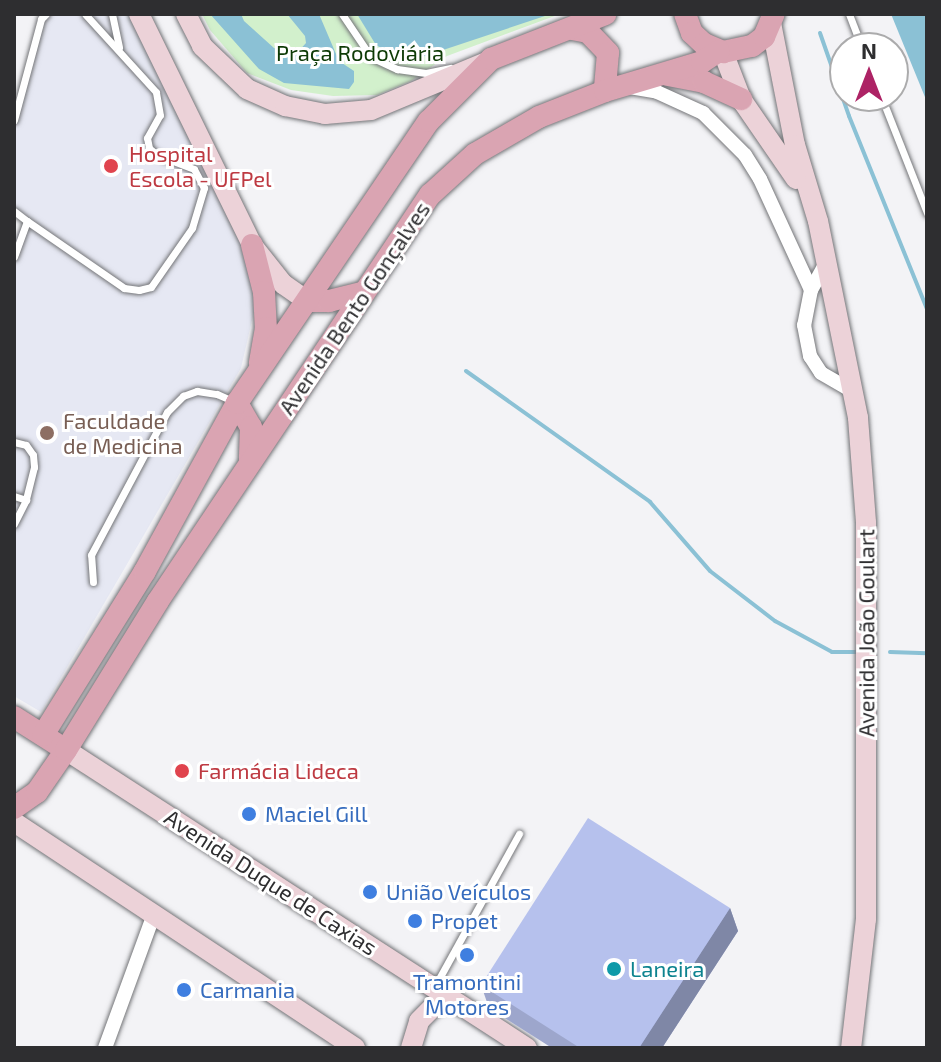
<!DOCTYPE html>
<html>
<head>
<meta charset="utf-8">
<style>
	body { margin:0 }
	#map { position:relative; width:941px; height:1062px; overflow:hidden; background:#f3f3f6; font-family:"Exo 2",sans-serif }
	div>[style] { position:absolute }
	.built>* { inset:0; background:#e6e8f3 }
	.green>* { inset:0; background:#d2f0cc }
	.water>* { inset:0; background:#8bc1d5 }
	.stream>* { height:4px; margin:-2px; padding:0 2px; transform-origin:2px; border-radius:2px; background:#8bc1d5 }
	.roads { filter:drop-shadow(0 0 2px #747578) drop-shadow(0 0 2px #747578) }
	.lane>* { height:7px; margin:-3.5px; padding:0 3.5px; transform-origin:3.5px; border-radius:3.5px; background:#fff }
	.street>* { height:14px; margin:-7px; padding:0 7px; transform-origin:7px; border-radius:7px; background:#fff }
	.secondary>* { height:20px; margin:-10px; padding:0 10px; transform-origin:10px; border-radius:10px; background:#ecd2d8 }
	.primary>* { height:22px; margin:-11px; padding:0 11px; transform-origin:11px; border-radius:11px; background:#daa4b2 }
	.wall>* { inset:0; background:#9da6cc }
	.shaded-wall>* { inset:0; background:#7f87a6 }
	.building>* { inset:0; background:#b6c1ed }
	.dots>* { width:22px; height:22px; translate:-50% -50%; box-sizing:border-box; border:4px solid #fff; border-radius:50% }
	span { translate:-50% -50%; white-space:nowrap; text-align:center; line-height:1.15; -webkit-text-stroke:6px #fff; paint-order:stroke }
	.park-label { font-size:22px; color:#0d3a05 }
	.health-label { font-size:22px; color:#be3a42 }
	.left { translate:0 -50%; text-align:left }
	.street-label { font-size:22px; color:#2e2e30 }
	.education-label { font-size:22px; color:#785e54 }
	.shop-label { font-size:22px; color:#366cbe }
	.culture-label { font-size:22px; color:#0d838f }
	.frame { position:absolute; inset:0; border:16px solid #2e2e30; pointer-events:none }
	.north { position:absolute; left:829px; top:32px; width:80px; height:80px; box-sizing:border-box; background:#fff; border:2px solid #ababac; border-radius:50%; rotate:0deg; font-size:22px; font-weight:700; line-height:32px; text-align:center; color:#2e2e30 }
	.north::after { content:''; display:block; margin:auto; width:28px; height:36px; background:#ad2365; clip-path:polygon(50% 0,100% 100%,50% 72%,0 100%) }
</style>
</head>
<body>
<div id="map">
	<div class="built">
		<i style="clip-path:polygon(46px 14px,135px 14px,247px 244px,256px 303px,241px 368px,41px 712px,14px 696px,14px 241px,24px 220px,14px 211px,14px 120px)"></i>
	</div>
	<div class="green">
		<i style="clip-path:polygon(202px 14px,560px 14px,447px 56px,411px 81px,377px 95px,333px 96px,291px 90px,247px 73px,210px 30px)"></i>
	</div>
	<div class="water">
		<i style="clip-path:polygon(210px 14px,241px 14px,244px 21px,274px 48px,295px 55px,306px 43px,305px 36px,287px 14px,319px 14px,339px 61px,354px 71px,354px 82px,349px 89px,284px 83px,259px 69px)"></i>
		<i style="clip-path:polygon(357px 14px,551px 14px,413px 60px,400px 59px,376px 45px)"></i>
		<i style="clip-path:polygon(891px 14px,927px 14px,927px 102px)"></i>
	</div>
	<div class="stream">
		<i style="left:820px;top:33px;width:88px;rotate:70.7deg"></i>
		<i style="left:849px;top:116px;width:208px;rotate:68deg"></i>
		<i style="left:466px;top:371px;width:226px;rotate:35.4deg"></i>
		<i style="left:650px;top:502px;width:91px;rotate:49deg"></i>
		<i style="left:710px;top:571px;width:82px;rotate:37.6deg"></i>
		<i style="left:775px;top:621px;width:65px;rotate:28.5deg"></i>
		<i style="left:832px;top:652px;width:25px"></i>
		<i style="left:890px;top:652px;width:37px;rotate:2deg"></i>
	</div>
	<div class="roads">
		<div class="lane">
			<i style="left:112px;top:14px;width:34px;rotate:78deg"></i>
			<i style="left:342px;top:14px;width:52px;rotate:56deg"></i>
			<i style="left:371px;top:57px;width:29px;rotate:25deg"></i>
			<i style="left:397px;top:69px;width:29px;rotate:8deg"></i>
			<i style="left:426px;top:73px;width:25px;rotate:-12deg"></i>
			<i style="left:849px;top:14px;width:36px;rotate:69deg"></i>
			<i style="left:881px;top:96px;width:126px;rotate:68.5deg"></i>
			<i style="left:14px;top:120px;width:105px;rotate:-75deg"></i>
			<i style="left:41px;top:19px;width:7px;rotate:-45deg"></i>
			<i style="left:14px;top:211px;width:16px;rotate:38deg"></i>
			<i style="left:27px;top:221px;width:38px;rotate:110deg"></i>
			<i style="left:27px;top:221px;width:118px;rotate:34.6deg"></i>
			<i style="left:124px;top:288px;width:15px;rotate:8deg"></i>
			<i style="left:139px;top:290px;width:12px;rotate:-14deg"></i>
			<i style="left:151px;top:287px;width:72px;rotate:-55.2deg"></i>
			<i style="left:192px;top:228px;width:42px;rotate:-73.3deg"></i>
			<i style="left:204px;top:188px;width:21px;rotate:-118deg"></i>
			<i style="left:194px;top:169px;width:40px;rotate:-159deg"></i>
			<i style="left:157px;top:155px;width:11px;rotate:-139deg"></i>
			<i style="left:149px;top:148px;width:10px;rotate:-101deg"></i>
			<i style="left:147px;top:138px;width:26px;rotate:-61deg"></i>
			<i style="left:160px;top:115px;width:23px;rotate:-100deg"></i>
			<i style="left:156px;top:92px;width:105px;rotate:-132.3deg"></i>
			<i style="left:14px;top:442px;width:12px;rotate:14deg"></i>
			<i style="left:26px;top:445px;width:12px;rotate:55deg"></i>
			<i style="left:33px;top:455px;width:12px;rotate:85deg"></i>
			<i style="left:34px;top:467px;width:34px;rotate:104deg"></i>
			<i style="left:26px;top:500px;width:27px;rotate:117deg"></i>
			<i style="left:14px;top:496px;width:13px;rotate:18deg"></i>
			<i style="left:93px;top:582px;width:27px;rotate:-94deg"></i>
			<i style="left:91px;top:555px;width:162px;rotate:-62deg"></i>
			<i style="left:167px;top:412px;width:23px;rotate:-45deg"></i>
			<i style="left:183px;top:396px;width:15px;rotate:-20deg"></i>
			<i style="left:197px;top:391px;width:20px;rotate:9deg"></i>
			<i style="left:217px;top:394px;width:20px;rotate:24deg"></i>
			<i style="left:435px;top:986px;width:174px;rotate:-61.1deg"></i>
		</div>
		<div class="street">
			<i style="left:630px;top:87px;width:27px;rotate:10deg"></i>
			<i style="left:657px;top:92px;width:51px;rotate:24.5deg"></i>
			<i style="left:703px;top:113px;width:59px;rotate:45deg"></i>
			<i style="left:745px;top:155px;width:28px;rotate:58deg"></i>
			<i style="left:760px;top:179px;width:122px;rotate:65.3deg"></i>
			<i style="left:826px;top:263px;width:31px;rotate:119deg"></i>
			<i style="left:811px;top:290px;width:36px;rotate:101deg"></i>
			<i style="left:804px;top:325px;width:32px;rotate:79deg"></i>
			<i style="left:810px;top:356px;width:20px;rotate:57deg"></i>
			<i style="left:821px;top:373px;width:39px;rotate:30deg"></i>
			<i style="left:105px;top:1048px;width:143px;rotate:-69.9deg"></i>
		</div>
		<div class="secondary">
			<i style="left:139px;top:14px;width:257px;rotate:63.9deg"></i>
			<i style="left:252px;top:245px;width:50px;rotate:51.5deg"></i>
			<i style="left:283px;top:284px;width:29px;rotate:35deg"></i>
			<i style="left:186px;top:14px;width:36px;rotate:63deg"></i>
			<i style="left:202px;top:46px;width:62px;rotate:43.7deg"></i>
			<i style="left:247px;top:89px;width:42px;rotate:24.1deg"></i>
			<i style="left:285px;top:106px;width:41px;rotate:11.3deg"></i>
			<i style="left:325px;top:114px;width:46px;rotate:-5deg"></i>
			<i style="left:371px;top:110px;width:122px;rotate:-22.6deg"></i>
			<i style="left:771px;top:23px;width:124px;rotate:78.9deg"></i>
			<i style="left:795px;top:145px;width:79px;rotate:73.2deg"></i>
			<i style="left:818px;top:221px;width:201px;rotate:78.5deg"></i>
			<i style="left:858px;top:418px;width:105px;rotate:85.6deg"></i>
			<i style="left:866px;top:523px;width:396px;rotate:90deg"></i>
			<i style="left:866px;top:919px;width:130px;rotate:96.6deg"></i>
			<i style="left:723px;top:52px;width:50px;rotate:69deg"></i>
			<i style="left:741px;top:99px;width:97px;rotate:55.5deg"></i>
			<i style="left:66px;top:750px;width:549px;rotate:32.88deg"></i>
			<i style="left:14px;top:822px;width:409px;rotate:33.5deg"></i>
			<i style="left:411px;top:1048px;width:28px;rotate:-73deg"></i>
			<i style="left:419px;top:1021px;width:21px;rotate:-45deg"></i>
			<i style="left:434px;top:1006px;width:19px;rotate:-18deg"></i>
		</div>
		<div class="primary">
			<i style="left:685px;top:14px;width:20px;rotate:70deg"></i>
			<i style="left:692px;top:33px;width:16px;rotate:43deg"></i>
			<i style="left:704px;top:44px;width:21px;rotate:23deg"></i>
			<i style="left:723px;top:52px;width:30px;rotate:-12deg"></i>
			<i style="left:752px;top:46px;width:15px;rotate:-37deg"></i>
			<i style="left:764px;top:37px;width:25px;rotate:-67deg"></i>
			<i style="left:572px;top:29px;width:16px;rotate:11deg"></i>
			<i style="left:588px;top:32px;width:29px;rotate:46deg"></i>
			<i style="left:608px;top:53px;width:38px;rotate:95deg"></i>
			<i style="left:668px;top:75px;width:37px;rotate:11deg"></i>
			<i style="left:704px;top:82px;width:41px;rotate:24.7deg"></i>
			<i style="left:252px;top:245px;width:49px;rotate:75.7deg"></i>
			<i style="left:264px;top:292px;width:36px;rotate:87deg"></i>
			<i style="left:266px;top:328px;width:35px;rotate:100deg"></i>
			<i style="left:307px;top:301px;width:22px"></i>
			<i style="left:329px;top:301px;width:34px;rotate:-14deg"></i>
			<i style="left:237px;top:403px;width:28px;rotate:60deg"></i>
			<i style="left:251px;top:427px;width:31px;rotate:92deg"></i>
			<i style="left:14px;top:717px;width:49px;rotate:32.4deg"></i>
			<i style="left:43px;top:735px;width:193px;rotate:-58.1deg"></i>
			<i style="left:145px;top:571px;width:192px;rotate:-61.3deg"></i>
			<i style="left:237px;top:403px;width:341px;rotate:-55.8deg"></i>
			<i style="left:429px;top:121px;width:88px;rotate:-45deg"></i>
			<i style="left:491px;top:59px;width:123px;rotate:-21.4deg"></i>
			<i style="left:14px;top:808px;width:28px;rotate:-35deg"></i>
			<i style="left:37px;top:792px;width:51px;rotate:-55.4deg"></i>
			<i style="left:66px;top:750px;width:175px;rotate:-58.3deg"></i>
			<i style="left:158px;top:601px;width:489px;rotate:-56.2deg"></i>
			<i style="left:430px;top:195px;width:61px;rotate:-42.3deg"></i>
			<i style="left:475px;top:154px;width:74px;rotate:-30deg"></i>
			<i style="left:539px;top:117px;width:71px;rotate:-21.5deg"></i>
			<i style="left:605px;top:91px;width:101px;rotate:-16.6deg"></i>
			<i style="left:702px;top:62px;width:20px;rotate:-33deg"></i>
		</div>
	</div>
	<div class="wall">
		<i style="clip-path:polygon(730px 908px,738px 931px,662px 1048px,552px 1048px,489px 1008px,481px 985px)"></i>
	</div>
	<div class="shaded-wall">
		<i style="clip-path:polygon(730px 908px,738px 931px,662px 1048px,639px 1048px)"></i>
	</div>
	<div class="building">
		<i style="clip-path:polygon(588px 818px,730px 908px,639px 1048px,580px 1048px,481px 985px)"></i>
	</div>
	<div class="dots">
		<i style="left:111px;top:166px;background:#e0444e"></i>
		<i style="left:47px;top:433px;background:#8d6e63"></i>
		<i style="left:182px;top:771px;background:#e0444e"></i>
		<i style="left:249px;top:814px;background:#3f7fe0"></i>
		<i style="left:370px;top:892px;background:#3f7fe0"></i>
		<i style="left:415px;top:921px;background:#3f7fe0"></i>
		<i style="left:467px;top:955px;background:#3f7fe0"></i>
		<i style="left:614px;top:969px;background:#0f9aa8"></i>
		<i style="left:184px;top:990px;background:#3f7fe0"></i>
	</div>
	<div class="park-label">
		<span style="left:360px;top:53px">Praça Rodoviária</span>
	</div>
	<div class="health-label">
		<span class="left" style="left:129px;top:166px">Hospital<br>Escola - UFPel</span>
		<span class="left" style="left:198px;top:771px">Farmácia Lideca</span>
	</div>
	<div class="street-label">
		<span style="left:354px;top:308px;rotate:-56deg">Avenida Bento Gonçalves</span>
		<span style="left:866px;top:633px;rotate:-90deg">Avenida João Goulart</span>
		<span style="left:271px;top:882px;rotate:33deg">Avenida Duque de Caxias</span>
	</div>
	<div class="education-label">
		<span class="left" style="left:63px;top:433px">Faculdade<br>de Medicina</span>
	</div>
	<div class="shop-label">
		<span class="left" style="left:265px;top:814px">Maciel Gill</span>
		<span class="left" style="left:386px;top:892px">União Veículos</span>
		<span class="left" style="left:431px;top:921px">Propet</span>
		<span style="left:467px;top:994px">Tramontini<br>Motores</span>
		<span class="left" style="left:200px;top:990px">Carmania</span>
	</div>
	<div class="culture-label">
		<span class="left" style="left:630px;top:969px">Laneira</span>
	</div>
	<div class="frame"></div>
	<div class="north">N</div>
</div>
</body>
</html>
